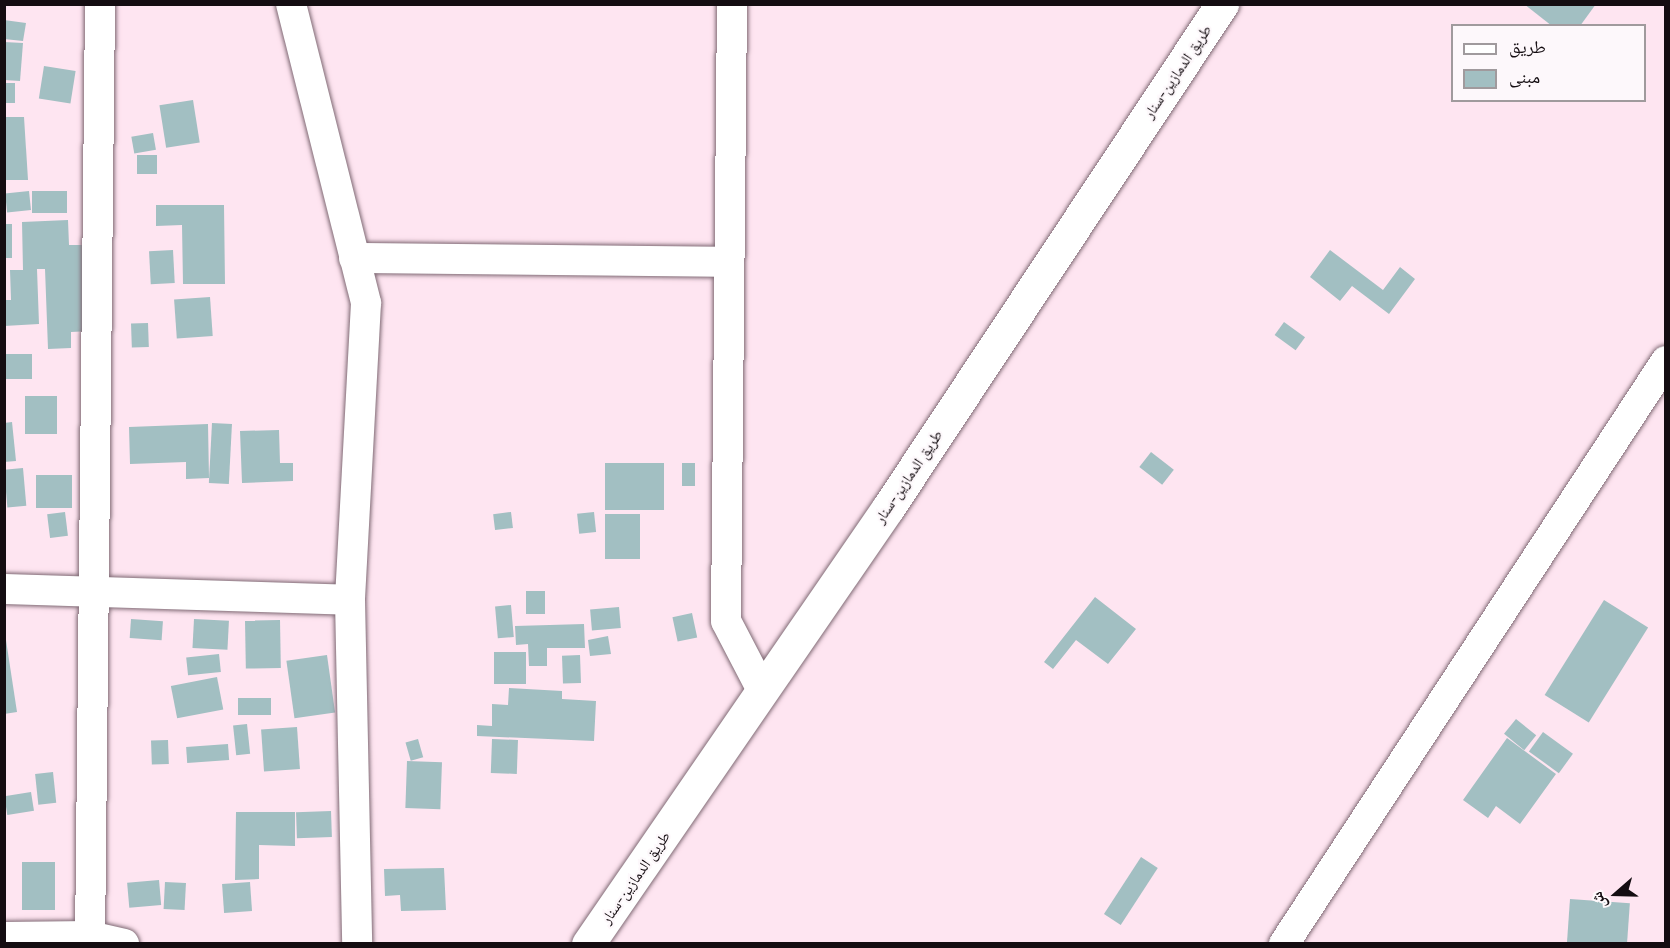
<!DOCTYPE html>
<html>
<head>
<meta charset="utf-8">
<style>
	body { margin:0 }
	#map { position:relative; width:1670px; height:948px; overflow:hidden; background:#fee5f1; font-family:Figtree,"Noto Naskh Arabic",sans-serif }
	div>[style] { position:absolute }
	.building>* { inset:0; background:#a2bfc2; transform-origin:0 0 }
	.roads { filter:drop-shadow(0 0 2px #806a75) drop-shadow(0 0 2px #806a75) }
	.minor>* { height:30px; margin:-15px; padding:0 15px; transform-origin:15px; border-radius:15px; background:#fff }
	.trunk>* { height:33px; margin:-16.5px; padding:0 16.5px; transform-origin:16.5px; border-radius:16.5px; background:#fff }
	span { translate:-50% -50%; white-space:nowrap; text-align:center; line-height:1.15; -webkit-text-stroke:4.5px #fdf8fb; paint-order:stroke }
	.street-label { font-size:15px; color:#140d11 }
	.frame { position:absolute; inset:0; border:6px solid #140d11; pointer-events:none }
	.legend { position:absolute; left:1451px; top:24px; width:195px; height:78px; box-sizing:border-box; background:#fdf8fb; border:2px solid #a09a9d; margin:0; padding:8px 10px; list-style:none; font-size:18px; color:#140d11 }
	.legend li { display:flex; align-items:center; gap:12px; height:30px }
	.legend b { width:30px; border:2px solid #a09a9d }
	.north { position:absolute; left:1586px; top:864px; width:60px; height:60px; -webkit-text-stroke:4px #fdf8fb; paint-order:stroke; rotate:250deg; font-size:16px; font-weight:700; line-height:24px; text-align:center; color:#140d11 }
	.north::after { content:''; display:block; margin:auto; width:21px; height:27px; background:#140d11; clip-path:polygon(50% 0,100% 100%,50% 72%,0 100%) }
</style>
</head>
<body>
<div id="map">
	<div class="building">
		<i style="clip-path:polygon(1524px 4px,1596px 4px,1580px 26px,1552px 26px)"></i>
		<i style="clip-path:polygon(4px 20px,26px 23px,23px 41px,4px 39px)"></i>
		<i style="clip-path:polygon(4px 42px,23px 43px,20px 81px,4px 80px)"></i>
		<i style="left:44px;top:66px;width:32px;height:33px;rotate:9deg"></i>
		<i style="left:4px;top:83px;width:11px;height:20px"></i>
		<i style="left:193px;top:100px;width:43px;height:34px;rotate:81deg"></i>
		<i style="clip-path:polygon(4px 117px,24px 117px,28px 180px,4px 180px)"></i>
		<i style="left:153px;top:133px;width:17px;height:22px;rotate:80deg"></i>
		<i style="left:157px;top:155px;width:19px;height:20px;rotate:90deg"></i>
		<i style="left:29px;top:191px;width:19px;height:24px;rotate:84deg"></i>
		<i style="left:32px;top:191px;width:35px;height:22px"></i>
		<i style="clip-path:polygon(156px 205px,224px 205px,225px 284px,183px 284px,182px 225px,156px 226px)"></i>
		<i style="clip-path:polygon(68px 220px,69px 245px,89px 245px,92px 331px,71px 332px,71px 348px,48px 349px,45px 269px,37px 269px,39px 324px,4px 326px,4px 300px,11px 300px,10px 270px,23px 270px,22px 222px)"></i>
		<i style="left:4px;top:224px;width:8px;height:34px"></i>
		<i style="left:173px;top:250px;width:33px;height:24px;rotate:87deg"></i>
		<i style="clip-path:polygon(1330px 250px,1383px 290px,1400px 267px,1415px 279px,1389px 314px,1352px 286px,1340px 301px,1310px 277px)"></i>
		<i style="left:210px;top:297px;width:39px;height:36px;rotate:86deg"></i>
		<i style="left:1284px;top:322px;width:26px;height:16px;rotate:36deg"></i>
		<i style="left:148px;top:323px;width:24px;height:17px;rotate:88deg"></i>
		<i style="left:32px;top:354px;width:25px;height:28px;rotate:90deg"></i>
		<i style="left:25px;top:396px;width:32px;height:38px"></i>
		<i style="clip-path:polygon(12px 422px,16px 461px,4px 462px,4px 423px)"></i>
		<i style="left:212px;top:423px;width:20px;height:60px;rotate:3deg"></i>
		<i style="clip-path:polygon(208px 424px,209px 478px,186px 479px,186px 462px,130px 464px,129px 427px)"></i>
		<i style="clip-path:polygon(279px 430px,280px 463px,293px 463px,293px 481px,242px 483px,240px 431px)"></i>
		<i style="left:1151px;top:452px;width:29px;height:19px;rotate:38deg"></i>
		<i style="left:605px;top:463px;width:59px;height:47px"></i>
		<i style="left:682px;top:463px;width:13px;height:23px"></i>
		<i style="left:23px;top:468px;width:38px;height:19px;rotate:85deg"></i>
		<i style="left:36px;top:475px;width:36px;height:33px"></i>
		<i style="left:65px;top:512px;width:24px;height:18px;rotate:83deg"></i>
		<i style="left:511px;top:512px;width:16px;height:18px;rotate:83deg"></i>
		<i style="left:594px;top:512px;width:20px;height:17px;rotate:84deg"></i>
		<i style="left:605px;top:514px;width:35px;height:45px"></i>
		<i style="left:545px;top:591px;width:23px;height:19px;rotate:90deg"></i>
		<i style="clip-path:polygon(1095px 597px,1136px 629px,1108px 664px,1076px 640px,1053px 669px,1044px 662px)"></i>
		<i style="left:1604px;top:600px;width:52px;height:112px;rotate:32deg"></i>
		<i style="left:511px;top:605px;width:32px;height:16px;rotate:85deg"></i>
		<i style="left:619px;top:607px;width:21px;height:29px;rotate:85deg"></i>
		<i style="left:692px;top:613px;width:25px;height:20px;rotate:78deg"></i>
		<i style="left:131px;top:619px;width:32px;height:19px;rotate:4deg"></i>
		<i style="left:194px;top:619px;width:35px;height:29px;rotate:3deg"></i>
		<i style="left:280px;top:620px;width:48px;height:35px;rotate:89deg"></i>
		<i style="clip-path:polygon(584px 624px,585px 648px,547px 648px,547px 666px,529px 666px,528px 644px,516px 645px,515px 626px)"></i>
		<i style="clip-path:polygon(4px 627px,17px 712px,4px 714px)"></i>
		<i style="clip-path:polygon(608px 636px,611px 654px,590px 656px,588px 640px)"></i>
		<i style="left:494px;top:652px;width:32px;height:32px"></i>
		<i style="left:219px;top:654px;width:18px;height:33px;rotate:84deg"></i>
		<i style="left:327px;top:655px;width:58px;height:41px;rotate:82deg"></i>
		<i style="left:580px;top:655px;width:28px;height:18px;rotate:88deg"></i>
		<i style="left:217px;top:677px;width:33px;height:47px;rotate:79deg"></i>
		<i style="clip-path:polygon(509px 688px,562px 691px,562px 699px,596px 701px,594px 741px,477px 736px,477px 725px,492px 726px,492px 704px,508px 705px)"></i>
		<i style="left:238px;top:698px;width:33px;height:17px"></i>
		<i style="left:1516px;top:719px;width:26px;height:19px;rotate:39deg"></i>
		<i style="left:247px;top:724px;width:30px;height:14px;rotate:84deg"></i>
		<i style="left:297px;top:727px;width:42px;height:36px;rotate:86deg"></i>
		<i style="left:1543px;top:732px;width:37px;height:24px;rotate:36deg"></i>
		<i style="clip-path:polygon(1507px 738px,1556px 774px,1520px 824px,1496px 806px,1488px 818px,1463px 800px)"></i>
		<i style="left:418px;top:739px;width:19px;height:13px;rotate:74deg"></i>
		<i style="left:492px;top:739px;width:26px;height:34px;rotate:2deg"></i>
		<i style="left:168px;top:740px;width:24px;height:17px;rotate:88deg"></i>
		<i style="left:228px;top:744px;width:16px;height:42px;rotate:86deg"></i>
		<i style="left:407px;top:761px;width:35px;height:47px;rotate:2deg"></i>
		<i style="left:53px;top:772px;width:31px;height:18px;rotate:84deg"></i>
		<i style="left:31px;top:792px;width:19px;height:27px;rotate:81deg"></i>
		<i style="left:331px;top:811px;width:26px;height:35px;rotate:88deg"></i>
		<i style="clip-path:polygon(236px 812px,295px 812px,295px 846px,259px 845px,259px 879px,235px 880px)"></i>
		<i style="left:1141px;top:857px;width:20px;height:68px;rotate:33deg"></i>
		<i style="left:22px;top:862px;width:33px;height:48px"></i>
		<i style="clip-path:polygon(444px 868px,446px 910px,401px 911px,400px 895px,385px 896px,384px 869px)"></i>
		<i style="left:159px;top:880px;width:25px;height:32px;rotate:85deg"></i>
		<i style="left:165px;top:882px;width:21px;height:27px;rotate:3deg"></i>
		<i style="left:250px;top:882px;width:29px;height:28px;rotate:86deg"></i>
		<i style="left:1570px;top:899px;width:60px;height:45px;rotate:4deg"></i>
	</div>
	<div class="roads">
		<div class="minor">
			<i style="left:291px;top:4px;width:308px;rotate:75.9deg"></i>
			<i style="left:366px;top:303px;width:297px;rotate:93.1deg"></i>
			<i style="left:350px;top:600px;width:344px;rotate:88.8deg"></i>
			<i style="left:732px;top:4px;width:617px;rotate:90.56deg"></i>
			<i style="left:726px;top:621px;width:80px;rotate:62.5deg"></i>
			<i style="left:354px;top:258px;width:375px;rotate:0.6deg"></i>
			<i style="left:4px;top:589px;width:346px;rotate:1.8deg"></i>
			<i style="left:4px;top:937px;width:86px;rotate:-0.7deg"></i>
			<i style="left:90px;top:936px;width:35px;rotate:13deg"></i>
			<i style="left:90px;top:944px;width:940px;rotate:-89.39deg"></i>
			<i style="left:1284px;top:944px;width:697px;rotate:-56.77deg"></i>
		</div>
		<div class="trunk">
			<i style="left:588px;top:944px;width:529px;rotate:-55.47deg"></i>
			<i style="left:888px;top:508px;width:605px;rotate:-56.47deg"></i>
		</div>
	</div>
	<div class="street-label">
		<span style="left:1178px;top:72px;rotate:-56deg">طريق الدمازين-سنار</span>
		<span style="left:909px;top:477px;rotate:-56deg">طريق الدمازين-سنار</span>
		<span style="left:636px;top:878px;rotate:-55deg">طريق الدمازين-سنار</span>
	</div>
	<div class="frame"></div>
	<ul class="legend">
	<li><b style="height:8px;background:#fff"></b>طريق</li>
	<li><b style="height:16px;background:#a2bfc2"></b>مبنى</li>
	</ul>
	<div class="north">ش</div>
</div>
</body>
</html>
